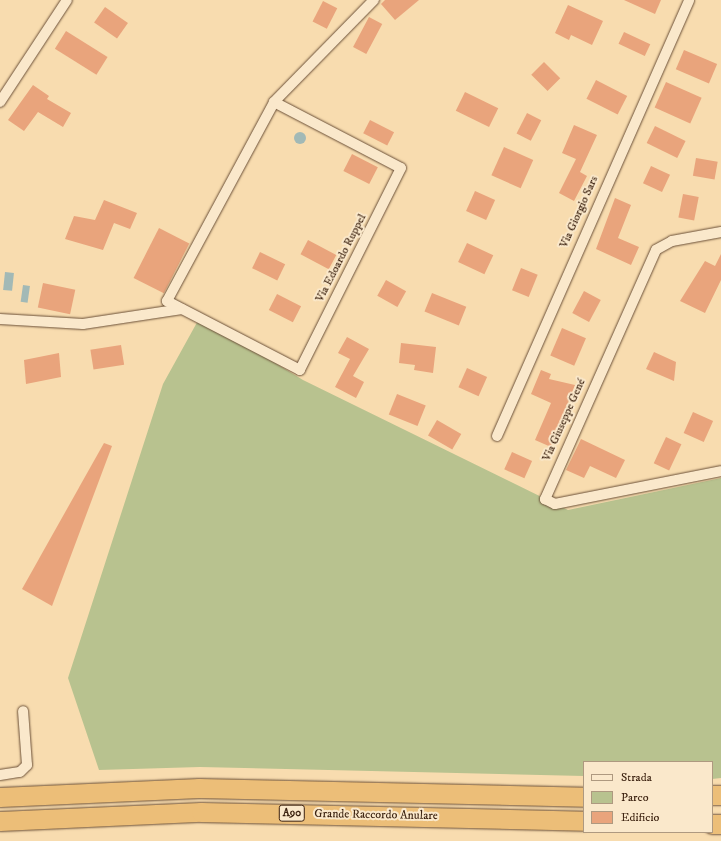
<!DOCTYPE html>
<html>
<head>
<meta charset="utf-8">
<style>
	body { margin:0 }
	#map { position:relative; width:721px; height:841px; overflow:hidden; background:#f8dcaf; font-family:"IM FELL DW Pica",serif }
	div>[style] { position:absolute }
	.green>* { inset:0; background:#b8c28f }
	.water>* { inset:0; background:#a2b9b6; transform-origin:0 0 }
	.round { border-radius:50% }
	.building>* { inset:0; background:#e9a47c; transform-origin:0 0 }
	.roads { filter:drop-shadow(0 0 1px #6b5038) drop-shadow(0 0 1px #6b5038) }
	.street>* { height:10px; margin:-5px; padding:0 5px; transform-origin:5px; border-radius:5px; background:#fae8cb }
	.highway>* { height:19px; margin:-9.5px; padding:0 9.5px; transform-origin:9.5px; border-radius:9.5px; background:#ecbe78 }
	span { translate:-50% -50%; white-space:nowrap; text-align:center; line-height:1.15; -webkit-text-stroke:4px #fae8cb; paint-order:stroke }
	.shield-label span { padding:1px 3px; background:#fae8cb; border:1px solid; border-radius:3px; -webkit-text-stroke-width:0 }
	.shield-label { font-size:11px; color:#3c2210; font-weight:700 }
	.street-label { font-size:12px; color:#3c2210 }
	.legend { position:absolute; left:583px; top:761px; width:130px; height:72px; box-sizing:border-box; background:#fae8cb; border:1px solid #ae9980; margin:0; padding:5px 7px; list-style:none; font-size:12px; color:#3c2210 }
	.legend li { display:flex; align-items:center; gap:8px; height:20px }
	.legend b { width:20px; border:1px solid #ae9980 }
</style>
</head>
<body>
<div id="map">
	<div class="green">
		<i style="clip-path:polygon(200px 317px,303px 380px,568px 510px,721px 478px,721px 778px,712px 779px,712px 762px,584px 762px,584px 776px,200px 767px,99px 770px,68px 678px,163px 384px)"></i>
	</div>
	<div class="water">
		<i class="round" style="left:294px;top:132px;width:12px;height:12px"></i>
		<i style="left:5px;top:272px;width:9px;height:18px;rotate:6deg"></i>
		<i style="left:23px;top:285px;width:7px;height:17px;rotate:8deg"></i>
	</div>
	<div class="building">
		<i style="clip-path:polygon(385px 0,419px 0,395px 20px,381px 4px)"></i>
		<i style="clip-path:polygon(624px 0,661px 0,655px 14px)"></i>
		<i style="left:323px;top:1px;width:16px;height:23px;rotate:27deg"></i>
		<i style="clip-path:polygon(568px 5px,603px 21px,592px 45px,571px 35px,569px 40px,555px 33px)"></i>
		<i style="left:105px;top:7px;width:28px;height:19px;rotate:35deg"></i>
		<i style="left:369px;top:17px;width:15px;height:34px;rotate:28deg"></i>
		<i style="left:66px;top:31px;width:49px;height:21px;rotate:32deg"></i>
		<i style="left:624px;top:32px;width:29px;height:13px;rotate:25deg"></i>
		<i style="left:684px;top:50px;width:36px;height:21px;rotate:23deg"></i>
		<i style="left:544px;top:62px;width:23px;height:18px;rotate:45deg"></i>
		<i style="left:596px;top:80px;width:35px;height:21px;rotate:27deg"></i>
		<i style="left:666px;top:82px;width:39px;height:28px;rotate:24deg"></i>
		<i style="clip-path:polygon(33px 85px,49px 96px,47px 99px,71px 113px,63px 127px,38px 112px,24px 131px,8px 120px)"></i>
		<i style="left:465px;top:92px;width:37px;height:21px;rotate:26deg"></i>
		<i style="left:527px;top:113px;width:16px;height:23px;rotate:27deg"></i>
		<i style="left:370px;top:120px;width:27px;height:15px;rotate:27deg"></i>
		<i style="clip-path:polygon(574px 125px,597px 135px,580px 172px,587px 176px,574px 201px,559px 193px,576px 159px,562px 153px)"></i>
		<i style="left:655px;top:126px;width:34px;height:19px;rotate:26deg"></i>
		<i style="left:504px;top:147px;width:32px;height:31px;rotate:24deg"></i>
		<i style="left:352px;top:154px;width:29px;height:19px;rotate:27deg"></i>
		<i style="left:696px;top:158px;width:22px;height:18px;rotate:10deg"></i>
		<i style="left:651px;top:166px;width:21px;height:19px;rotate:25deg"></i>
		<i style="left:475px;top:191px;width:22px;height:22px;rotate:24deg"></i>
		<i style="left:683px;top:194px;width:16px;height:24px;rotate:11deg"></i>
		<i style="clip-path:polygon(615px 198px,631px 205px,618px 238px,639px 247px,631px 265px,596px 249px)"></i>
		<i style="clip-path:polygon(104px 200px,137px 213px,130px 229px,114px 223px,103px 250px,65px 239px,74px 216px,95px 220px)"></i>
		<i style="left:159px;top:228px;width:34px;height:56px;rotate:27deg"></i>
		<i style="left:308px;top:240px;width:32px;height:16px;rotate:28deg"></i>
		<i style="left:467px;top:243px;width:29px;height:21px;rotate:25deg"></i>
		<i style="left:260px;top:252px;width:28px;height:18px;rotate:26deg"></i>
		<i style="clip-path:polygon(721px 254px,721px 280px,705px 313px,680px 301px,705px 261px,715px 266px)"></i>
		<i style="left:521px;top:268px;width:18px;height:24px;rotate:22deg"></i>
		<i style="left:386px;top:280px;width:23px;height:18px;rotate:29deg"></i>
		<i style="left:43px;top:283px;width:33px;height:25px;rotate:12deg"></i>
		<i style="left:584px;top:291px;width:19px;height:25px;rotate:28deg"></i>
		<i style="left:432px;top:293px;width:37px;height:20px;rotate:22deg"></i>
		<i style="left:277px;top:294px;width:27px;height:18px;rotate:27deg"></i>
		<i style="left:562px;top:328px;width:26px;height:30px;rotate:23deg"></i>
		<i style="clip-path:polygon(347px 337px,369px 349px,353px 376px,364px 382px,356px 398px,335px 387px,350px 359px,338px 353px)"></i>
		<i style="clip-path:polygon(401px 343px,436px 347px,433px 373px,414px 370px,415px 365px,399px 363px)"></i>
		<i style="left:121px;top:345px;width:20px;height:31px;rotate:81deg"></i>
		<i style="clip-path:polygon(654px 352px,676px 362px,674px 381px,646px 369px)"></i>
		<i style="clip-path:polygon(59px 353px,61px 377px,26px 384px,24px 360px)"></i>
		<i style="left:467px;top:368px;width:22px;height:21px;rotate:24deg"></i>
		<i style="clip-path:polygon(541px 370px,551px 374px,549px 379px,575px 385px,551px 447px,535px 440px,551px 403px,531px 394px)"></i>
		<i style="left:397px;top:394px;width:31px;height:22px;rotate:22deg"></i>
		<i style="left:693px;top:412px;width:22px;height:23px;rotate:24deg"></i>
		<i style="left:437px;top:420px;width:28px;height:18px;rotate:30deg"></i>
		<i style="left:666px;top:437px;width:17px;height:29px;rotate:25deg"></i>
		<i style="clip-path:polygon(581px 439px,625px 460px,616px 478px,590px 466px,584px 478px,566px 470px)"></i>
		<i style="clip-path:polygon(104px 443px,112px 446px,52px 606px,22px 589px)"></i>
		<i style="left:512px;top:452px;width:22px;height:19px;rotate:24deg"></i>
	</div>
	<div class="roads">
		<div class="street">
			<i style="left:0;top:102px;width:122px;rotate:-56.7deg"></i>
			<i style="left:274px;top:102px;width:143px;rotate:27.5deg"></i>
			<i style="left:401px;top:168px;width:226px;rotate:116.6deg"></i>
			<i style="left:300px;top:370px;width:150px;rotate:-152.6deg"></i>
			<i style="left:167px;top:301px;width:226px;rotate:-61.7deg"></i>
			<i style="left:274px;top:102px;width:143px;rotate:-45.6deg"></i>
			<i style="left:721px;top:232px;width:50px;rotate:169.6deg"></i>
			<i style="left:672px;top:241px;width:18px;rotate:151deg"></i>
			<i style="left:656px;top:250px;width:273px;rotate:114deg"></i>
			<i style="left:545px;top:499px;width:11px;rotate:27deg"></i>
			<i style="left:555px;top:504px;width:169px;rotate:-11.2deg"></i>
			<i style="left:0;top:319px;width:83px;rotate:3.4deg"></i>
			<i style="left:83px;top:324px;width:100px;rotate:-8.6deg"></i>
			<i style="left:497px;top:436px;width:476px;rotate:-66.2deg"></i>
			<i style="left:0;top:775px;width:20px;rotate:-9deg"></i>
			<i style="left:20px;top:772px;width:10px;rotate:-45deg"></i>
			<i style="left:27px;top:765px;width:54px;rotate:-94.2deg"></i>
		</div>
		<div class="highway">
			<i style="left:712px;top:795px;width:9px"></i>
			<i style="left:0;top:797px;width:199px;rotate:-2.6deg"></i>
			<i style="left:199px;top:788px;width:385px;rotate:1.3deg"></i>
			<i style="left:0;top:821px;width:201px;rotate:-2.6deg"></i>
			<i style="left:201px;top:812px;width:383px;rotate:1.3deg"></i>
			<i style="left:712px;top:824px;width:9px"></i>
		</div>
	</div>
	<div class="shield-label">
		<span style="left:292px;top:813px">A90</span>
	</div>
	<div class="street-label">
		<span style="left:579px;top:212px;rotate:-66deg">Via Giorgio Sars</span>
		<span style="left:341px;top:258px;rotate:-63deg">Via Edoardo Ruppel</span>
		<span style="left:564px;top:420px;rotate:-66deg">Via Giuseppe Gené</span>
		<span style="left:376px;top:815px;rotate:1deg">Grande Raccordo Anulare</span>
	</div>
	<ul class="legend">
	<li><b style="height:5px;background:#fae8cb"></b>Strada</li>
	<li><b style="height:11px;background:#b8c28f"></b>Parco</li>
	<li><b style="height:11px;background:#e9a47c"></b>Edificio</li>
	</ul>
</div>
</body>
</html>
